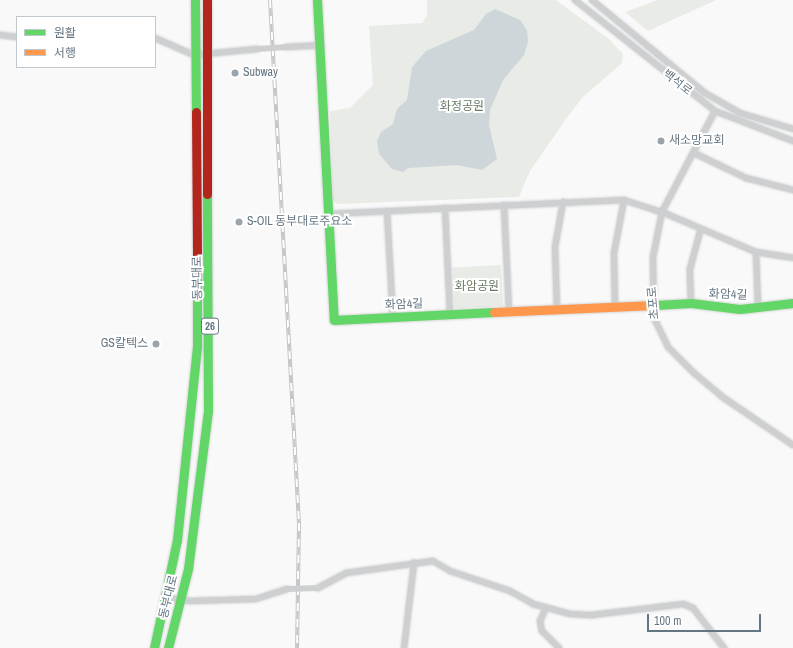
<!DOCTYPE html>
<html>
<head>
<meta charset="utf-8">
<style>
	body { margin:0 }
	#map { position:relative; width:793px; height:648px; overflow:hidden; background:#f9f9f9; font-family:"Archivo Narrow","Noto Sans KR",sans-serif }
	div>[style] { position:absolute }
	.green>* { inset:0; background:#e8ebe6; transform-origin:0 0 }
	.water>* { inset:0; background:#ced6d9 }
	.roads { filter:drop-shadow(0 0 1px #d5d6d7) drop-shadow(0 0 1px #d5d6d7) }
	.street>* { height:6px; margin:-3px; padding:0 3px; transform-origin:3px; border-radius:3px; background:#cecfd0 }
	.fast>* { height:9px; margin:-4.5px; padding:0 4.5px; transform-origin:4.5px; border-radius:4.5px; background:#63d668 }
	.slow>* { height:9px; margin:-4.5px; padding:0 4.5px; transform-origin:4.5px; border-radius:4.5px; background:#ff974d }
	.jam>* { height:9px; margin:-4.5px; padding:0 4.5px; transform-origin:4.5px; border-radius:4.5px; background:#b3261e }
	.rail>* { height:4px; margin-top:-2px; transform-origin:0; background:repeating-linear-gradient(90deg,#fff 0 8px,#c3c5c6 0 16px); box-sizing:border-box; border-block:1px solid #c3c5c6 }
	.street-bridge>* { height:6px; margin:-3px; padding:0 3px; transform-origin:3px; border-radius:3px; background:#cecfd0 }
	.dots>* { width:11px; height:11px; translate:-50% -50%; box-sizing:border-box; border:2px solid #fff; border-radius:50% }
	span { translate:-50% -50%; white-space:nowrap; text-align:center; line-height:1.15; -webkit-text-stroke:4px #fff; paint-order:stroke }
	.shield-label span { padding:1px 3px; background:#fff; border:1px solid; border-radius:3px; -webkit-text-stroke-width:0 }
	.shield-label { font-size:11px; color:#657683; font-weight:700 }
	.poi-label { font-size:12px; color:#657683 }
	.left { translate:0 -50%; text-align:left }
	.right { translate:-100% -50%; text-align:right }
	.street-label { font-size:12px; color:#657683 }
	.park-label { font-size:12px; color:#687a64 }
	.legend { position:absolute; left:16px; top:16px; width:140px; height:52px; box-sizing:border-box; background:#fff; border:1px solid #c1c8cd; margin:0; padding:5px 7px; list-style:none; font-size:12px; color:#657683 }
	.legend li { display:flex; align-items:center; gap:8px; height:20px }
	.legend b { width:20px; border:1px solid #c1c8cd }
	.scale { position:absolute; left:647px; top:614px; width:114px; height:18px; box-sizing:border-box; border:2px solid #657683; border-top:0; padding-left:5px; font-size:12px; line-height:14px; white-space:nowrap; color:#657683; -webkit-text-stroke:3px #fff; paint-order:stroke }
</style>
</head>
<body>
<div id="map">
	<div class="green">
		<i style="clip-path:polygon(427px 0,556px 0,609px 39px,623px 54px,622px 63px,582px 98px,566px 119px,530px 171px,519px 197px,337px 204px,333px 200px,330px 111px,350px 108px,373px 85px,369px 26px,422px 23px,427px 15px)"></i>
		<i style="clip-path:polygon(658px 0,716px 0,648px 31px,625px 12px)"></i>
		<i style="left:501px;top:265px;width:41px;height:49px;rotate:87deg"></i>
	</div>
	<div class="water">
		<i style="clip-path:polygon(495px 9px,520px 20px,527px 30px,528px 42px,524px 55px,503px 80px,490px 110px,489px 125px,497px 159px,482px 170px,457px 165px,408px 168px,403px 172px,392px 169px,379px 154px,377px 141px,381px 132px,393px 124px,397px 109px,407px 100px,412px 67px,426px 51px,474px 30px,486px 14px)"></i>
	</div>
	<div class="roads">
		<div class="street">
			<i style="left:575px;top:0;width:179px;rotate:38.4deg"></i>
			<i style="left:715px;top:111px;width:84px;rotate:21deg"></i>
			<i style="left:592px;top:0;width:146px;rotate:39.5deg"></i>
			<i style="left:705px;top:93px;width:40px;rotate:29.7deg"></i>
			<i style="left:740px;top:113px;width:55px;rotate:16.8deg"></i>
			<i style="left:0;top:35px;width:17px;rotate:7deg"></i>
			<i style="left:155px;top:38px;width:43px;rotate:23.6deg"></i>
			<i style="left:194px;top:55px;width:63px;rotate:-5.4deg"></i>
			<i style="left:287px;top:47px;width:33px;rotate:-3deg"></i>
			<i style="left:715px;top:111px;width:114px;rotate:117.7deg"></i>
			<i style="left:662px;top:212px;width:46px;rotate:101.3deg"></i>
			<i style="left:653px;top:257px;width:61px;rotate:89.1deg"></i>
			<i style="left:654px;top:318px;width:32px;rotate:64deg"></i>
			<i style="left:668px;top:347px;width:37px;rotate:45deg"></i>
			<i style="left:694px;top:373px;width:35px;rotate:40deg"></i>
			<i style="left:721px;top:396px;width:87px;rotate:34.2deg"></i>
			<i style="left:694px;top:153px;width:58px;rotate:25.7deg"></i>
			<i style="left:746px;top:178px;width:49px;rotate:14.3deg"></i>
			<i style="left:504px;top:205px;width:108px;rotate:87.3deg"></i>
			<i style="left:445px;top:208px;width:107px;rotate:87.3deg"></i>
			<i style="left:387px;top:211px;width:107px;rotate:86.8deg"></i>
			<i style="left:328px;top:214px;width:296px;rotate:-2.7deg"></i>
			<i style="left:624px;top:200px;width:40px;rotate:18deg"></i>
			<i style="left:662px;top:212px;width:102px;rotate:23.1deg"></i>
			<i style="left:756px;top:252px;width:37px;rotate:9deg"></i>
			<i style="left:756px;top:252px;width:55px;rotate:87.9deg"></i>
			<i style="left:691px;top:303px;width:34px;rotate:-92deg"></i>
			<i style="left:690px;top:269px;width:39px;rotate:-75deg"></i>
			<i style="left:615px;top:307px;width:54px;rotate:-91.1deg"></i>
			<i style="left:614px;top:253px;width:54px;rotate:-79.3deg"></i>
			<i style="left:557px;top:311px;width:64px;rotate:-91.8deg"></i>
			<i style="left:555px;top:247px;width:46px;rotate:-79.9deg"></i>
			<i style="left:318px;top:588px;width:32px;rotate:-28deg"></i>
			<i style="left:346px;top:573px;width:88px;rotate:-7.9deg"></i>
			<i style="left:433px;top:561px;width:20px;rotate:30deg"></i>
			<i style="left:450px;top:571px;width:63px;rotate:18.4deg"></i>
			<i style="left:510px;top:591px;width:26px;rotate:29deg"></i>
			<i style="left:533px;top:604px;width:38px;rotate:15deg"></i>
			<i style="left:570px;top:614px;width:22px;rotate:3deg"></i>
			<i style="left:592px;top:615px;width:92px;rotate:-6.9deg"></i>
			<i style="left:683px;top:604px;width:11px;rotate:22deg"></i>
			<i style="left:693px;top:608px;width:51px;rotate:52.2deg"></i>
			<i style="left:167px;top:598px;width:24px;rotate:7deg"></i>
			<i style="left:191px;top:601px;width:65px;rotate:-1.8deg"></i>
			<i style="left:256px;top:599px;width:32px;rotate:-18deg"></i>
			<i style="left:546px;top:608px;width:14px;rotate:115deg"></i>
			<i style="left:540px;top:621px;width:10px;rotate:79deg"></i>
			<i style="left:542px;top:631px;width:24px;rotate:45deg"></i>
			<i style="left:404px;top:648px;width:86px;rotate:-83.3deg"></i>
		</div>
		<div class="fast">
			<i style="left:195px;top:0;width:112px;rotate:89.5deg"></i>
			<i style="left:317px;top:0;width:320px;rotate:87deg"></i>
			<i style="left:334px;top:320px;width:160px;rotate:-2.9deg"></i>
			<i style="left:655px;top:305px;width:36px;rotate:-3deg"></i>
			<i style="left:691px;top:303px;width:49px;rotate:7deg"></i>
			<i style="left:740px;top:309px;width:53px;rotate:-6.5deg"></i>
			<i style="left:154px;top:648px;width:110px;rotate:-78deg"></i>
			<i style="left:177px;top:540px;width:196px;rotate:-84.1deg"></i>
			<i style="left:197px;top:345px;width:74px;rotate:-90deg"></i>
			<i style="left:168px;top:648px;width:81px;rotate:-75.8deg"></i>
			<i style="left:188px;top:569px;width:160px;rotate:-82.8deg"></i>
			<i style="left:208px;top:410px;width:216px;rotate:-90.3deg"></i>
		</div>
		<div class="slow">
			<i style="left:494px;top:312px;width:161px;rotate:-2.5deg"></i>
		</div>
		<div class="jam">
			<i style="left:207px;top:0;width:194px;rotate:90deg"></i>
			<i style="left:196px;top:112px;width:159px;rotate:89.6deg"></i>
		</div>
	</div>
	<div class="rail">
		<i style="left:270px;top:0;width:524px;rotate:86.83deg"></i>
		<i style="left:299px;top:523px;width:125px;rotate:90.9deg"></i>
	</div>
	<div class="street-bridge">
		<i style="left:257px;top:49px;width:30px;rotate:-4deg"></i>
		<i style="left:286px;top:589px;width:32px;rotate:-2deg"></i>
	</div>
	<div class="dots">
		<i style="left:235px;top:73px;background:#99a4ac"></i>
		<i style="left:661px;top:141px;background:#99a4ac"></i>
		<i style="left:239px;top:222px;background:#99a4ac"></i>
		<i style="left:156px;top:344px;background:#99a4ac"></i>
	</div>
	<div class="shield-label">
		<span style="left:210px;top:326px">26</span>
	</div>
	<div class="poi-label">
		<span class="left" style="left:243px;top:73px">Subway</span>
		<span class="left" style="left:669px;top:141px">새소망교회</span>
		<span class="left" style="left:247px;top:222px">S-OIL 동부대로주요소</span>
		<span class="right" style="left:148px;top:344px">GS칼텍스</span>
	</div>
	<div class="street-label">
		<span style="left:677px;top:83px;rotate:38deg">백석로</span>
		<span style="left:198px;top:278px;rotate:-91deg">동부대로</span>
		<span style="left:728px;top:295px;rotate:2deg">화암4길</span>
		<span style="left:654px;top:303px;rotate:-95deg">초포로</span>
		<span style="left:404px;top:305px;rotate:-2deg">화암4길</span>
		<span style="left:169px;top:597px;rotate:-76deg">동부대로</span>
	</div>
	<div class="park-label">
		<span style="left:462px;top:107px">화정공원</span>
		<span style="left:477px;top:287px">화암공원</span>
	</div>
	<ul class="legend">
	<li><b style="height:5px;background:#63d668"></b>원활</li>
	<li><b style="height:5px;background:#ff974d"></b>서행</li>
	</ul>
	<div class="scale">100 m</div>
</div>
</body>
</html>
